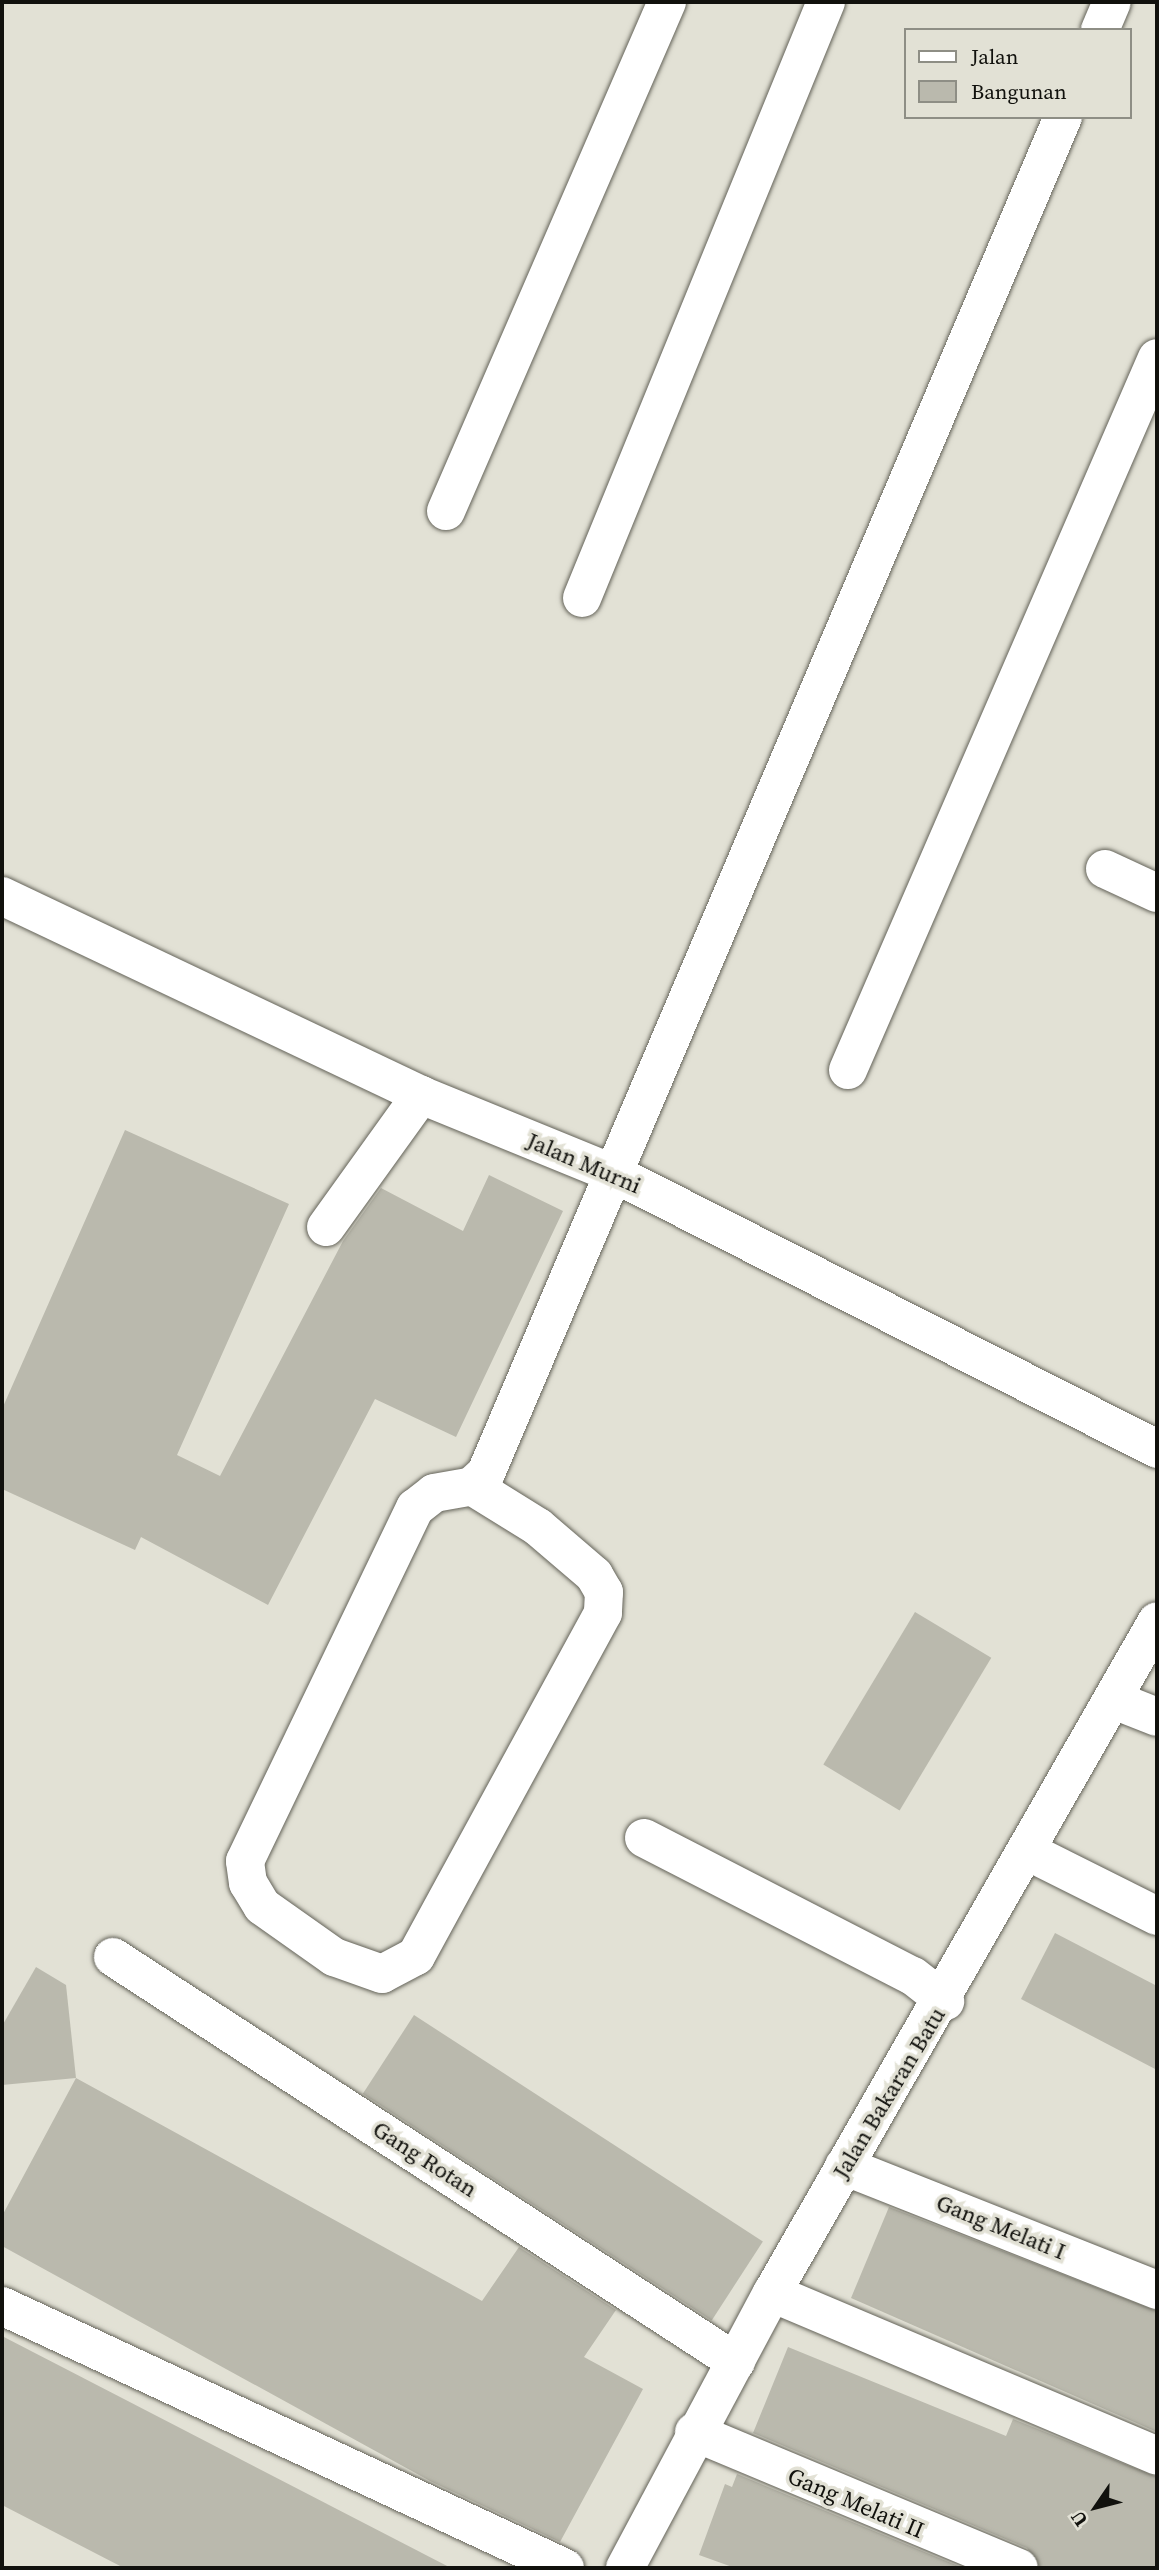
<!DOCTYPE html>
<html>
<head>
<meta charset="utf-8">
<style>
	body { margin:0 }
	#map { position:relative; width:1159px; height:2570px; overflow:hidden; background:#e2e1d5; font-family:"Source Serif 4",serif }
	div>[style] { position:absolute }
	.building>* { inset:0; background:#bab9ad; transform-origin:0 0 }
	.roads { filter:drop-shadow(0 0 2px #646359) drop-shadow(0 0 2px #646359) }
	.minor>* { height:38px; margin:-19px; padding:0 19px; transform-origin:19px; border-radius:19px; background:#fff }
	.highway>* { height:38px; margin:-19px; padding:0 19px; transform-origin:19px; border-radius:19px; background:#fff }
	span { translate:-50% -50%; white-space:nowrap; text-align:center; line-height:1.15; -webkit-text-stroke:7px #e2e1d5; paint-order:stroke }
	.street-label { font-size:23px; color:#11110d }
	.frame { position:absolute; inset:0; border:4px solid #11110d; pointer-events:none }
	.legend { position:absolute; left:904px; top:28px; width:228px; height:91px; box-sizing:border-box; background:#e2e1d5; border:2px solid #8e8e85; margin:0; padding:9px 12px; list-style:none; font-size:21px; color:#11110d }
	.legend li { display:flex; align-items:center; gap:14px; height:35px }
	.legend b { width:35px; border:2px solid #8e8e85 }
	.north { position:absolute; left:1061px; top:2472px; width:70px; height:70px; -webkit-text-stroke:5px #e2e1d5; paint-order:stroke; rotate:235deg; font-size:19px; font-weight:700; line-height:28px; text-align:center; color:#11110d }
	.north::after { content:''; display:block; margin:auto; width:24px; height:32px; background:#11110d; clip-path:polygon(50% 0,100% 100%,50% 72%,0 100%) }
</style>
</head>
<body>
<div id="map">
	<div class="building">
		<i style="clip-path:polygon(125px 1130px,289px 1204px,177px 1455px,220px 1476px,343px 1241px,381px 1188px,463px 1231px,489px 1175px,563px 1211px,456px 1437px,375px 1399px,268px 1605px,141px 1537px,135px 1550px,2px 1489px,2px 1409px)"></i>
		<i style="left:915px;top:1612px;width:89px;height:178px;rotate:31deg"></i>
		<i style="clip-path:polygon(1055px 1933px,1157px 1986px,1157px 2070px,1021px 1999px)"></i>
		<i style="clip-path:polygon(36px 1967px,66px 1985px,76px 2078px,2px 2085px,2px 2026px)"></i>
		<i style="left:414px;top:2015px;width:416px;height:94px;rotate:33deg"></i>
		<i style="clip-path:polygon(76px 2078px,482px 2301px,519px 2247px,616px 2310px,584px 2357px,643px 2389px,560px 2542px,430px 2481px,2px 2246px,2px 2216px)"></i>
		<i style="clip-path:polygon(889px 2207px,1157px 2311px,1157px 2432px,851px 2298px)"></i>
		<i style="clip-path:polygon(2px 2336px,451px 2568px,124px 2568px,2px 2505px)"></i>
		<i style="clip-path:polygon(788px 2347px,1006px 2436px,1013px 2419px,1157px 2477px,1157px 2568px,1040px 2568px,1027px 2548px,753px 2433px)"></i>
		<i style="clip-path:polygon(737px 2474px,963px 2568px,735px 2568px,699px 2555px,725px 2484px,732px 2487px)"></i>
	</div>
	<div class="roads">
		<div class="minor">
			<i style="left:1100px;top:30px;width:30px;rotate:-67deg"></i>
			<i style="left:446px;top:511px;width:555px;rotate:-66.53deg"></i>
			<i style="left:582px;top:598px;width:644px;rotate:-67.74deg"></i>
			<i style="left:1105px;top:869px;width:57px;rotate:24.8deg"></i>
			<i style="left:2px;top:896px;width:464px;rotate:25.4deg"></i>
			<i style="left:421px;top:1095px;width:209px;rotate:22.2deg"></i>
			<i style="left:615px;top:1174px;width:608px;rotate:26.9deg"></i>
			<i style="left:848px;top:1070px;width:776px;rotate:-66.54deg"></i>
			<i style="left:326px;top:1227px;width:163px;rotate:-54.3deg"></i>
			<i style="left:472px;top:1486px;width:78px;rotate:31.8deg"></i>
			<i style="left:538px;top:1527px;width:74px;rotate:40.6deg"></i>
			<i style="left:594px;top:1575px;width:20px;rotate:60deg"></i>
			<i style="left:604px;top:1592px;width:21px;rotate:93deg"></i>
			<i style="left:603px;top:1613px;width:391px;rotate:118.6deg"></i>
			<i style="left:416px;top:1956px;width:38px;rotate:152deg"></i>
			<i style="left:382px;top:1974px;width:51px;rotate:-160.5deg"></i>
			<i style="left:334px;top:1957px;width:88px;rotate:-144.7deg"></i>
			<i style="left:262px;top:1906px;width:27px;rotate:-121deg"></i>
			<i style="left:248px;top:1883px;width:22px;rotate:-98deg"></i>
			<i style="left:245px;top:1861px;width:392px;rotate:-64.3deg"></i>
			<i style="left:415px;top:1508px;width:24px;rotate:-38deg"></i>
			<i style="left:434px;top:1493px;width:39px;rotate:-10deg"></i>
			<i style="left:472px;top:1486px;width:19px;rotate:-43deg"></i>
			<i style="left:486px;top:1473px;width:1474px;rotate:-66.95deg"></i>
			<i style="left:1114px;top:1700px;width:46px;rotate:21.6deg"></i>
			<i style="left:644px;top:1838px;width:302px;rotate:27.2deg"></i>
			<i style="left:913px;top:1976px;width:41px;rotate:38deg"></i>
			<i style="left:1029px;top:1852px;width:143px;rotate:26.6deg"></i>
			<i style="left:113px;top:1957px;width:743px;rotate:33.03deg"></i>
			<i style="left:844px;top:2166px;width:337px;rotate:21.6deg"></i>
			<i style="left:772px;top:2293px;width:418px;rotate:22.9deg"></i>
			<i style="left:2px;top:2306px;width:621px;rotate:24.96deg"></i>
			<i style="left:694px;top:2432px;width:352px;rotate:22.7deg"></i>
		</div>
		<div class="highway">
			<i style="left:625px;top:2568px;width:312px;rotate:-61.9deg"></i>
			<i style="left:772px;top:2293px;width:774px;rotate:-60.19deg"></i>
		</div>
	</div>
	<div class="street-label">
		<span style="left:584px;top:1163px;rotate:23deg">Jalan Murni</span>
		<span style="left:889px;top:2093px;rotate:-59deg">Jalan Bakaran Batu</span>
		<span style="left:425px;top:2159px;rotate:33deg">Gang Rotan</span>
		<span style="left:1001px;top:2227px;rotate:22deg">Gang Melati I</span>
		<span style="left:856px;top:2503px;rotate:23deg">Gang Melati II</span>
	</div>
	<div class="frame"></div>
	<ul class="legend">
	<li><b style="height:9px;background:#fff"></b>Jalan</li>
	<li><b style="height:19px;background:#bab9ad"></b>Bangunan</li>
	</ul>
	<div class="north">U</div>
</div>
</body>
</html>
